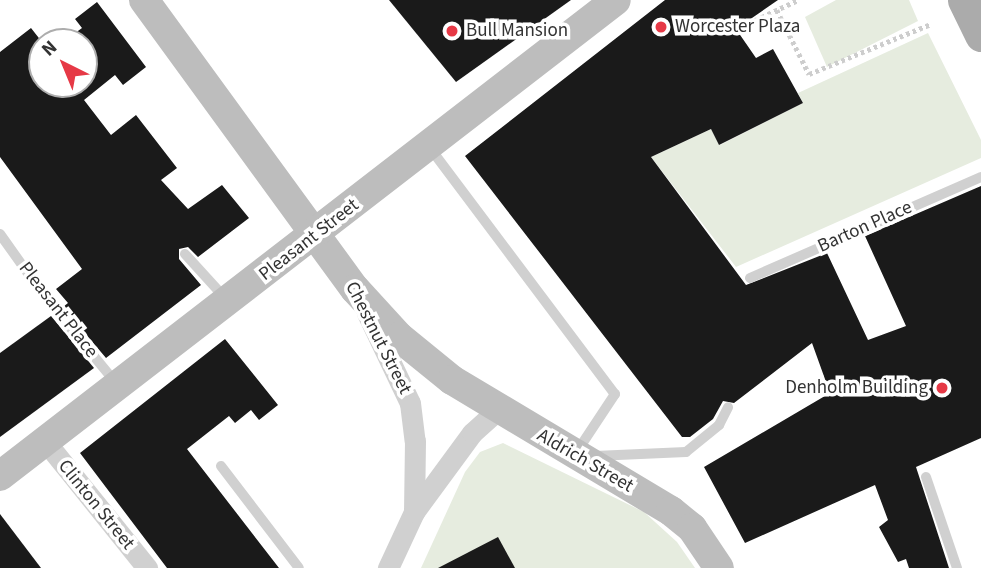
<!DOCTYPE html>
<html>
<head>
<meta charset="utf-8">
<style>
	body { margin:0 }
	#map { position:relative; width:981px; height:568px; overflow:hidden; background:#fff; font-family:"Source Sans 3",sans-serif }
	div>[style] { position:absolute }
	.green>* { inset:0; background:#e6ecdf }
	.building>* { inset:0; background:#1a1a1a }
	.path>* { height:4.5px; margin-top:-2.25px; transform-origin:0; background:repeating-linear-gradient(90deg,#cdcdcd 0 3.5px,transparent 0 7px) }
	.service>* { height:10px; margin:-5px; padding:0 5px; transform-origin:5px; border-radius:5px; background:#d0d0d0 }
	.minor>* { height:21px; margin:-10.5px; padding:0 10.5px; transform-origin:10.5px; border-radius:10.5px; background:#d0d0d0 }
	.secondary>* { height:30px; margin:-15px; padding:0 15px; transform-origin:15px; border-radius:15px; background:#bdbdbd }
	.primary>* { height:33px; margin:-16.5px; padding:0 16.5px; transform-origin:16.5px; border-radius:16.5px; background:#ababab }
	.dots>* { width:19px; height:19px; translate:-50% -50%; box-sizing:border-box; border:4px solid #fff; border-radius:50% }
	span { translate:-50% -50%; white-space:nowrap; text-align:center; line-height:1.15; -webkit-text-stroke:7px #fff; paint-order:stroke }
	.poi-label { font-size:19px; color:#333 }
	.left { translate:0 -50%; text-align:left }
	.right { translate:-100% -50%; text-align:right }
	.street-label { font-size:19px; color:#333 }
	.north { position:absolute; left:28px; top:28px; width:70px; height:70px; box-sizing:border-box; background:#fff; border:2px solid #adadad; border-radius:50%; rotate:317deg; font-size:19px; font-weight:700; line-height:28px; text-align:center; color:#333 }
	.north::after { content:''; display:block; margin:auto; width:24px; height:32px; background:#e63946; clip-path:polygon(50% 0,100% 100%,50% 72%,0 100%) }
</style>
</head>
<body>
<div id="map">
	<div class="green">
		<i style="clip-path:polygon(836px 0,909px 0,918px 21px,827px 67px,805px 17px)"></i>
		<i style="clip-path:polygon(928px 33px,981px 140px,981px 158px,736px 267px,651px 157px,711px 129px,720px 145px,803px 103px,798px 93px)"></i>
		<i style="clip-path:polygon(503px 443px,644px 512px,677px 542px,695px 568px,421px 568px,465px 472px,480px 452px)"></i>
	</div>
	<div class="building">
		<i style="clip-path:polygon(389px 0,571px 0,456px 82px)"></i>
		<i style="clip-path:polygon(665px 0,778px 0,736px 29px,756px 58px,773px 49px,803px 103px,719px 145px,711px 129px,651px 157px,746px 285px,827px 253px,868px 340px,906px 326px,865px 236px,981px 186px,981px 438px,916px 467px,949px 568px,909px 568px,906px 559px,898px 562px,879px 527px,888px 520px,875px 485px,745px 543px,704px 467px,830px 393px,812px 343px,734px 403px,723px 401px,713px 419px,690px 437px,682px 437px,465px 156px)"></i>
		<i style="clip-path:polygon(97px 2px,146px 67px,123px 85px,115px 75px,84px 100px,111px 135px,136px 115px,177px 168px,161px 180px,188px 209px,222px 185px,249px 218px,198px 257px,188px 247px,179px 249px,179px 259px,201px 285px,106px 358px,63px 307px,68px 303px,56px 289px,82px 269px,0 157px,0 52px,31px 28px,42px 42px,42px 84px,84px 84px,84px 42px,63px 42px,82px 28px,75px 19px)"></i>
		<i style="clip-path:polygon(51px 316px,94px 368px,0 437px,0 353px)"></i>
		<i style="clip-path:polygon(225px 339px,278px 405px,259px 420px,251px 410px,235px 423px,229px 416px,187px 449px,279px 568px,167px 568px,80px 453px)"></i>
		<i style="clip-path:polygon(0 514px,41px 568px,0 568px)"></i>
		<i style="clip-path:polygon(498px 537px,515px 568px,438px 568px)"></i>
	</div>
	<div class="path">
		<i style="left:777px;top:10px;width:72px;rotate:63.4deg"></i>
		<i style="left:809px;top:74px;width:132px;rotate:-22.3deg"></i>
		<i style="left:736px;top:29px;width:68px;rotate:-25.1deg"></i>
	</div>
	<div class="service">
		<i style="left:430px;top:148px;width:308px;rotate:53.1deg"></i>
		<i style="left:615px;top:394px;width:71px;rotate:123.5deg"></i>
		<i style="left:0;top:234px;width:72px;rotate:54.6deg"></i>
		<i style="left:42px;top:293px;width:117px;rotate:50.6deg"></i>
		<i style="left:185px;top:254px;width:59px;rotate:47.7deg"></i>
		<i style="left:750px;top:278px;width:252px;rotate:-23.6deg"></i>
		<i style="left:595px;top:456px;width:91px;rotate:-2.5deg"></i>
		<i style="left:686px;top:452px;width:43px;rotate:-39.3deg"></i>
		<i style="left:719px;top:425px;width:20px;rotate:-63deg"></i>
		<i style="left:221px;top:466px;width:128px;rotate:52.6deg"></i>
		<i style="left:926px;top:477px;width:96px;rotate:71.2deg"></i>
	</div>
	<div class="minor">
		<i style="left:367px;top:313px;width:100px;rotate:64.5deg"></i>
		<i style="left:410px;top:403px;width:38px;rotate:83deg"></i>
		<i style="left:415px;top:441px;width:71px;rotate:90.8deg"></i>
		<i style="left:414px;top:512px;width:62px;rotate:114.9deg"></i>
		<i style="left:45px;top:441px;width:163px;rotate:51.2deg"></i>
		<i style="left:414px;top:512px;width:98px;rotate:-53.7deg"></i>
		<i style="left:472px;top:433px;width:36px;rotate:-42deg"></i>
	</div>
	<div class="secondary">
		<i style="left:144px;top:0;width:358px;rotate:53.9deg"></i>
		<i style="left:355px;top:289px;width:65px;rotate:47.5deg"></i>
		<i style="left:399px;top:337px;width:68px;rotate:39.1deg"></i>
		<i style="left:452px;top:380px;width:255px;rotate:30.9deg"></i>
		<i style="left:671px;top:511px;width:27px;rotate:39deg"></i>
		<i style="left:692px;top:528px;width:48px;rotate:56deg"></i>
		<i style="left:0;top:476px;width:778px;rotate:-37.69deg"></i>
	</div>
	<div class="primary">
		<i style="left:964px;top:0;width:39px;rotate:64deg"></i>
	</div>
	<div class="dots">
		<i style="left:661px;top:27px;background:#e63946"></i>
		<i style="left:452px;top:31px;background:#e63946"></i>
		<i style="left:942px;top:388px;background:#e63946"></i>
	</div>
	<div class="poi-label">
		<span class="left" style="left:675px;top:27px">Worcester Plaza</span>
		<span class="left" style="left:466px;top:31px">Bull Mansion</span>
		<span class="right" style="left:928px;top:388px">Denholm Building</span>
	</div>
	<div class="street-label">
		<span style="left:865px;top:227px;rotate:-24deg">Barton Place</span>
		<span style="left:309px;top:240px;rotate:-38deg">Pleasant Street</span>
		<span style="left:58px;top:310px;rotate:52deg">Pleasant Place</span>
		<span style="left:378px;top:338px;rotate:63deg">Chestnut Street</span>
		<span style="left:585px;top:461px;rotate:30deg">Aldrich Street</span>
		<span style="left:96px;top:505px;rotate:51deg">Clinton Street</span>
	</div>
	<div class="north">N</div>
</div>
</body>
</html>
